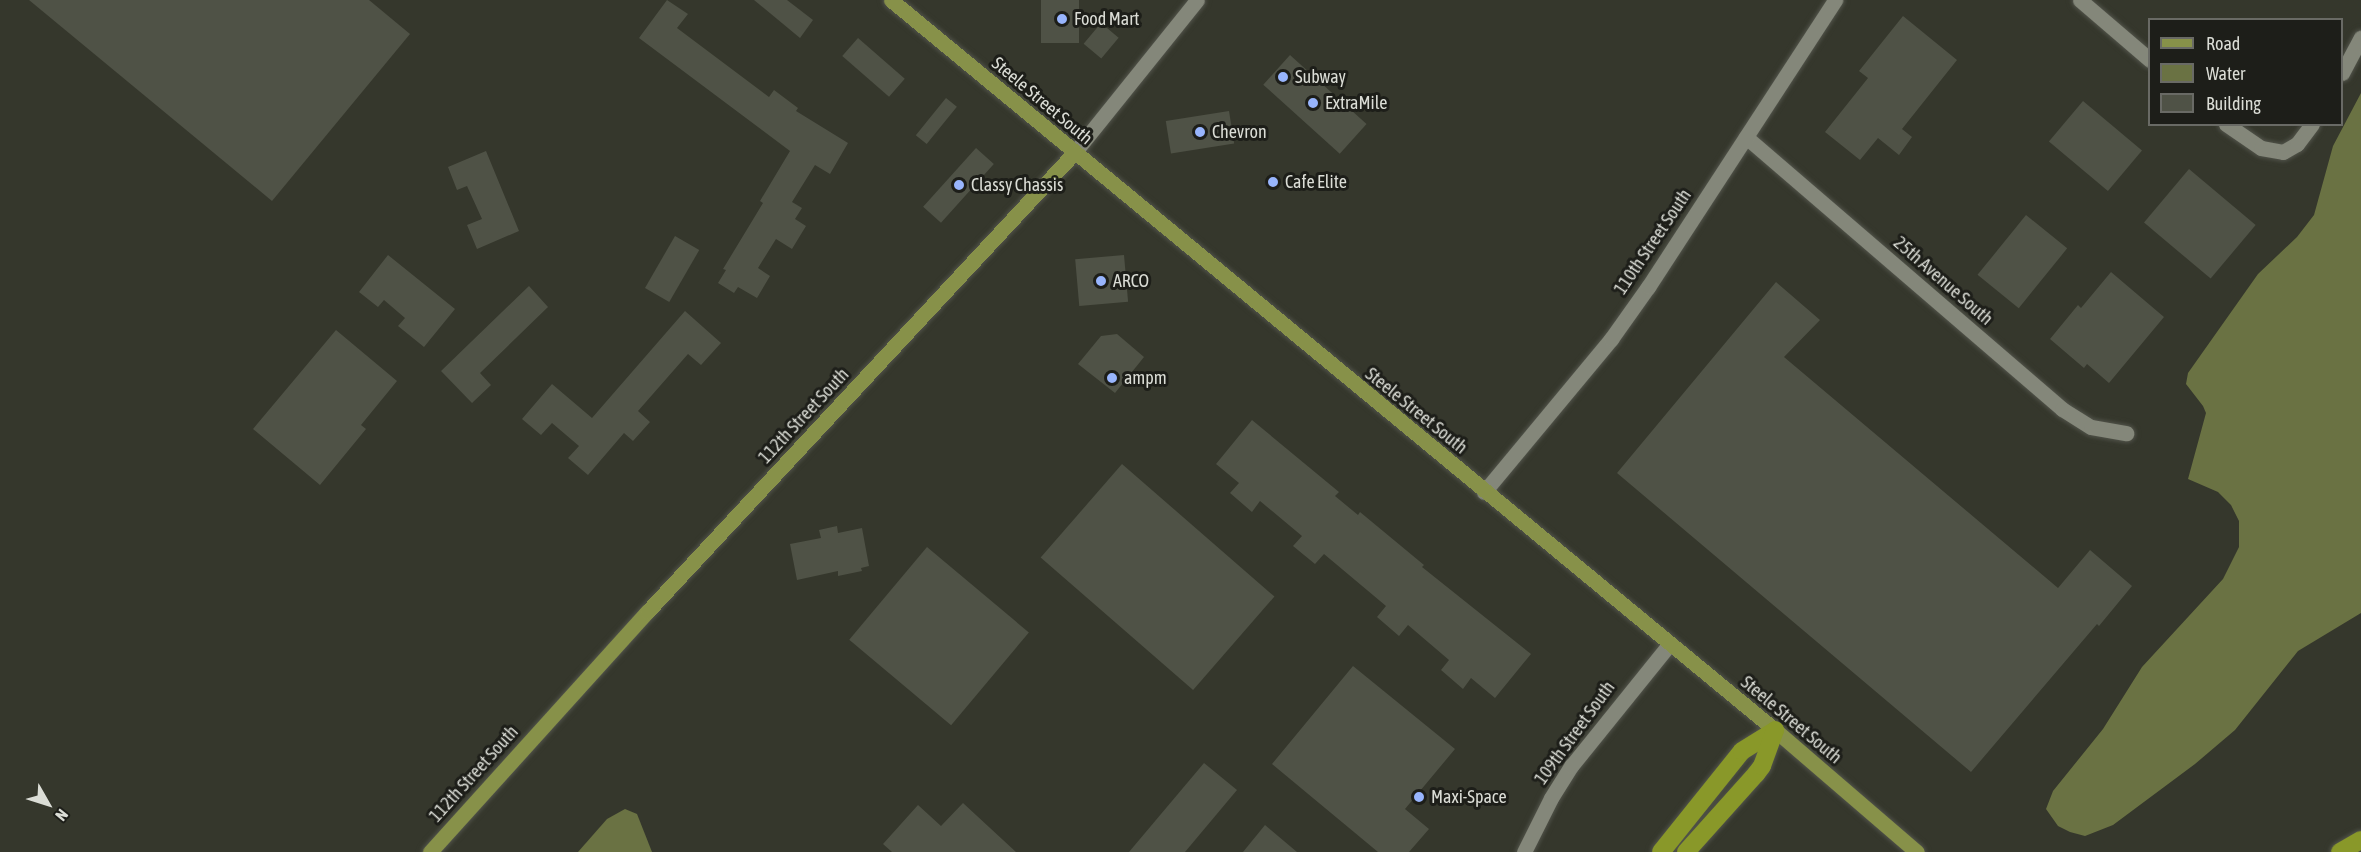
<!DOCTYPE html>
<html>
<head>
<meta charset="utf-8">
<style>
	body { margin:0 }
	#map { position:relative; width:2361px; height:852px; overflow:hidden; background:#35372c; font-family:"Asap Condensed",sans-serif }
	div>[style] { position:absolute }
	.water>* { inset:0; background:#6a7243 }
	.building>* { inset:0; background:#4f5246; transform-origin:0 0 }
	.roads { filter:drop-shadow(0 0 2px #51534a) drop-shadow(0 0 2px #51534a) }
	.minor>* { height:15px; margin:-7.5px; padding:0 7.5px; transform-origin:7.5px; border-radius:7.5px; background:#84877a }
	.major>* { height:15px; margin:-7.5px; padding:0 7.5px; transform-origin:7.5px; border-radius:7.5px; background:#879149 }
	.highway>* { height:18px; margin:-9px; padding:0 9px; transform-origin:9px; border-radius:9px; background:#899829 }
	.dots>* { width:16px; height:16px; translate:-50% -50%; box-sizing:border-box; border:3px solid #1d1e19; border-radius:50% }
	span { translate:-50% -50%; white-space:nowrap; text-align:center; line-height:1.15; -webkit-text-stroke:6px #1d1e19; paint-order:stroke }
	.poi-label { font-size:18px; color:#dbddd6 }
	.left { translate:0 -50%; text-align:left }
	.street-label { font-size:18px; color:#dbddd6 }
	.legend { position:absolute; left:2148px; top:18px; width:195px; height:108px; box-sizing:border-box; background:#1d1e19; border:2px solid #696a65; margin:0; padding:8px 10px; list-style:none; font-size:18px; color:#dbddd6 }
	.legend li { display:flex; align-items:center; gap:12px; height:30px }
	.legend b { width:30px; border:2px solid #696a65 }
	.north { position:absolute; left:18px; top:774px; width:60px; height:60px; -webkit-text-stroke:4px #1d1e19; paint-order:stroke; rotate:129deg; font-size:16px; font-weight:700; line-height:24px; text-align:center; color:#dbddd6 }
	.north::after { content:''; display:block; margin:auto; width:21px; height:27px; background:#dbddd6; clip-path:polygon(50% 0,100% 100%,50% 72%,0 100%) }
</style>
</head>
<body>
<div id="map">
	<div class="water">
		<i style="clip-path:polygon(2361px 93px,2361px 613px,2298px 651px,2235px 730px,2195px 764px,2113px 825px,2085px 836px,2070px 832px,2058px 826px,2046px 809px,2053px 791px,2103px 729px,2142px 667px,2223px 579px,2239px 547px,2239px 521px,2231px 505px,2218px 492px,2188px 479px,2206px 413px,2203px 406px,2186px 384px,2188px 373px,2258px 274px,2297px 237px,2314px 215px,2333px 146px)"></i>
		<i style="clip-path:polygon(625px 809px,637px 814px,652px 852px,578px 852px,607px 819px)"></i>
	</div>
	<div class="building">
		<i style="clip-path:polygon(29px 0,369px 0,410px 34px,272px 201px)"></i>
		<i style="clip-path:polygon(667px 0,688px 14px,677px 28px,769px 97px,774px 90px,798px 108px,796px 111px,848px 143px,830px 174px,815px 165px,792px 202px,802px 208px,795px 219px,806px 226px,792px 249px,776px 239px,758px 268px,770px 276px,757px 298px,738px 287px,734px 293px,718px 283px,726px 270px,723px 269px,763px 203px,760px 201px,790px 151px,639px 38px)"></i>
		<i style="clip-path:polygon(754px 0,787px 0,813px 20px,800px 38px)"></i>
		<i style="left:1041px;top:0;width:38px;height:43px"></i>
		<i style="clip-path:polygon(1903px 16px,1957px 60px,1902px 129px,1912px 137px,1899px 155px,1878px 138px,1860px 160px,1825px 132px,1868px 78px,1859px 71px)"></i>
		<i style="left:1101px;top:23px;width:23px;height:27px;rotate:40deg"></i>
		<i style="left:858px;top:38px;width:62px;height:24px;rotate:41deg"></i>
		<i style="left:1290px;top:55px;width:103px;height:40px;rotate:42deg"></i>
		<i style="left:946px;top:98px;width:14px;height:48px;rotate:39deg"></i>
		<i style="left:2083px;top:101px;width:77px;height:53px;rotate:40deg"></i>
		<i style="left:1229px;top:111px;width:33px;height:64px;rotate:81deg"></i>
		<i style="left:976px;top:148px;width:24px;height:79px;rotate:42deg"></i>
		<i style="clip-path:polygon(486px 151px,519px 231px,477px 249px,467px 225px,482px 219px,467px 186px,457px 190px,448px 167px)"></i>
		<i style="left:2189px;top:169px;width:87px;height:70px;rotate:40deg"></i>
		<i style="left:2026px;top:215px;width:53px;height:77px;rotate:39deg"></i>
		<i style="left:675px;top:236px;width:28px;height:60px;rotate:30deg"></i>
		<i style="clip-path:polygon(388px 255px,455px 309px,424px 347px,398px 326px,405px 318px,384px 300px,378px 307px,359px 292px)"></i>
		<i style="left:1124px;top:255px;width:47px;height:49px;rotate:85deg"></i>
		<i style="clip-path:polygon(2111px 272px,2164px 317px,2109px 383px,2087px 364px,2084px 368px,2050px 339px,2078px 305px,2081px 308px)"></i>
		<i style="clip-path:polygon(1776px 282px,1820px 320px,1784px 357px,2058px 588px,2090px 550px,2132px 586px,2099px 626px,2097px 624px,1971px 772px,1617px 473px)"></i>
		<i style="clip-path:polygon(529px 286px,548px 307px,480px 373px,491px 385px,472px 403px,441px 371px)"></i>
		<i style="clip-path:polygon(685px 311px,721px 343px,701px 365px,688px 354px,638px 411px,650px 422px,633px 441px,624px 433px,588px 475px,568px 458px,579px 446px,552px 423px,541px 435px,522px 419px,552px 384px,592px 418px)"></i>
		<i style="clip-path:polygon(336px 330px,397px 381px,361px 425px,366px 429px,320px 485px,253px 429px)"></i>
		<i style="clip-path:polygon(1117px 334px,1144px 357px,1115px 393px,1078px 364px,1101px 336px)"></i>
		<i style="clip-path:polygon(1252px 420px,1339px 492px,1335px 496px,1358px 515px,1360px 512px,1424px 565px,1422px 567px,1531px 654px,1495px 698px,1471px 678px,1463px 689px,1441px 670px,1449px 660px,1408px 625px,1399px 636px,1377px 617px,1386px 606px,1324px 554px,1315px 564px,1293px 546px,1302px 536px,1260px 501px,1252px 512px,1230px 493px,1239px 483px,1216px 464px)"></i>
		<i style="left:1122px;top:464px;width:202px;height:124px;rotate:41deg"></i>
		<i style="clip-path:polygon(837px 526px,838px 533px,862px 528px,869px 566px,861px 568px,862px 571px,838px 576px,838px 571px,797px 580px,790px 544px,821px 538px,819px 530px)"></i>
		<i style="left:927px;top:547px;width:133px;height:121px;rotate:40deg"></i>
		<i style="clip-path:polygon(1353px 666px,1455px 749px,1405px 809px,1429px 829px,1409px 852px,1378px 852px,1272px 764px)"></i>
		<i style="clip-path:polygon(1204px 763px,1237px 790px,1185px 852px,1129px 852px)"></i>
		<i style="clip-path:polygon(963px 803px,1016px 852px,892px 852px,883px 844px,918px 805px,941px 826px)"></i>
		<i style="clip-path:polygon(1265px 825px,1297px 852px,1243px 852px)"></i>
	</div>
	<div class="roads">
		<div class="minor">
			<i style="left:2080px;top:0;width:92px;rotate:40.6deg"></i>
			<i style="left:2342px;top:73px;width:40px;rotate:-62deg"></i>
			<i style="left:2226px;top:124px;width:42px;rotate:34.4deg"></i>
			<i style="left:2261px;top:148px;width:22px;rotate:10deg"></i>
			<i style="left:2283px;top:152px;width:16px;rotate:-30deg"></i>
			<i style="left:2297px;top:144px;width:25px;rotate:-53deg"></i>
			<i style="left:1746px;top:137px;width:417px;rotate:40.7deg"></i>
			<i style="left:2062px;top:409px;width:34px;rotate:32deg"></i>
			<i style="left:2091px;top:427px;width:36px;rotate:10deg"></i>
			<i style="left:1074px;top:153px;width:196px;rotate:-51.2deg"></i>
			<i style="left:1484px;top:492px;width:199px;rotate:-50.3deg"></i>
			<i style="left:1611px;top:339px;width:64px;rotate:-54.6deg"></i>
			<i style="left:1648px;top:287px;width:343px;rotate:-56.9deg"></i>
			<i style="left:1524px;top:852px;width:60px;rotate:-63.4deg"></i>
			<i style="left:1551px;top:798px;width:39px;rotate:-58deg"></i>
			<i style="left:1572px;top:765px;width:154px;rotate:-51.1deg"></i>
		</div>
		<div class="major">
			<i style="left:891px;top:0;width:1146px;rotate:39.55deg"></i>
			<i style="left:1775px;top:730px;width:187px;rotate:40.7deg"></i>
			<i style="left:430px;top:852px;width:324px;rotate:-47.9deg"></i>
			<i style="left:647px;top:612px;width:627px;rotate:-47.07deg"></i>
		</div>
		<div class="highway">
			<i style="left:1661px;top:852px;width:129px;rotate:-51.3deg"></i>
			<i style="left:1742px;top:751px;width:39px;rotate:-32deg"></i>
			<i style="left:1686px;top:852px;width:105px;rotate:-48.1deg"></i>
			<i style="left:1756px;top:774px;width:10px;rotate:-53deg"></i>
			<i style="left:1762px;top:766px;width:38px;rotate:-70deg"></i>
			<i style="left:2340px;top:852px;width:24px;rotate:-30deg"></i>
		</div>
	</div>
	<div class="dots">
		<i style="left:1062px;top:19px;background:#98b5fd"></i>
		<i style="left:1283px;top:77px;background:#98b5fd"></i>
		<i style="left:1313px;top:103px;background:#98b5fd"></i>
		<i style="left:1200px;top:132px;background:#98b5fd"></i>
		<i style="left:1273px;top:182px;background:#98b5fd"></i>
		<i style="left:959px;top:185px;background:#98b5fd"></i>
		<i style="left:1101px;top:281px;background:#98b5fd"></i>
		<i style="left:1112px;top:378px;background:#98b5fd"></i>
		<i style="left:1419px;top:797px;background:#98b5fd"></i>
	</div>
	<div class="poi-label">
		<span class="left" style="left:1074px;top:19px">Food Mart</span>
		<span class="left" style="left:1295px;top:77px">Subway</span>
		<span class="left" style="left:1325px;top:103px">ExtraMile</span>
		<span class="left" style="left:1212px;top:132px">Chevron</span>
		<span class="left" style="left:1285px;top:182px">Cafe Elite</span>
		<span class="left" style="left:971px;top:185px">Classy Chassis</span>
		<span class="left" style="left:1113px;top:281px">ARCO</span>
		<span class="left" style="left:1124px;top:378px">ampm</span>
		<span class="left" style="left:1431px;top:797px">Maxi-Space</span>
	</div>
	<div class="street-label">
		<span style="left:1042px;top:101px;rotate:40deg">Steele Street South</span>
		<span style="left:1653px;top:242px;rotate:-56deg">110th Street South</span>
		<span style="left:1943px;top:281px;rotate:41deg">25th Avenue South</span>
		<span style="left:1416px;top:411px;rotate:39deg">Steele Street South</span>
		<span style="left:804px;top:416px;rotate:-47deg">112th Street South</span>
		<span style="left:1791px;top:720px;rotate:40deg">Steele Street South</span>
		<span style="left:1575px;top:733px;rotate:-54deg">109th Street South</span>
		<span style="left:474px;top:774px;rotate:-48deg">112th Street South</span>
	</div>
	<ul class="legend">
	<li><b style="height:8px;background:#879149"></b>Road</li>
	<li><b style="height:16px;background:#6a7243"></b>Water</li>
	<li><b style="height:16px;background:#4f5246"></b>Building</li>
	</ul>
	<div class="north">N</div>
</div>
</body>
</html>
